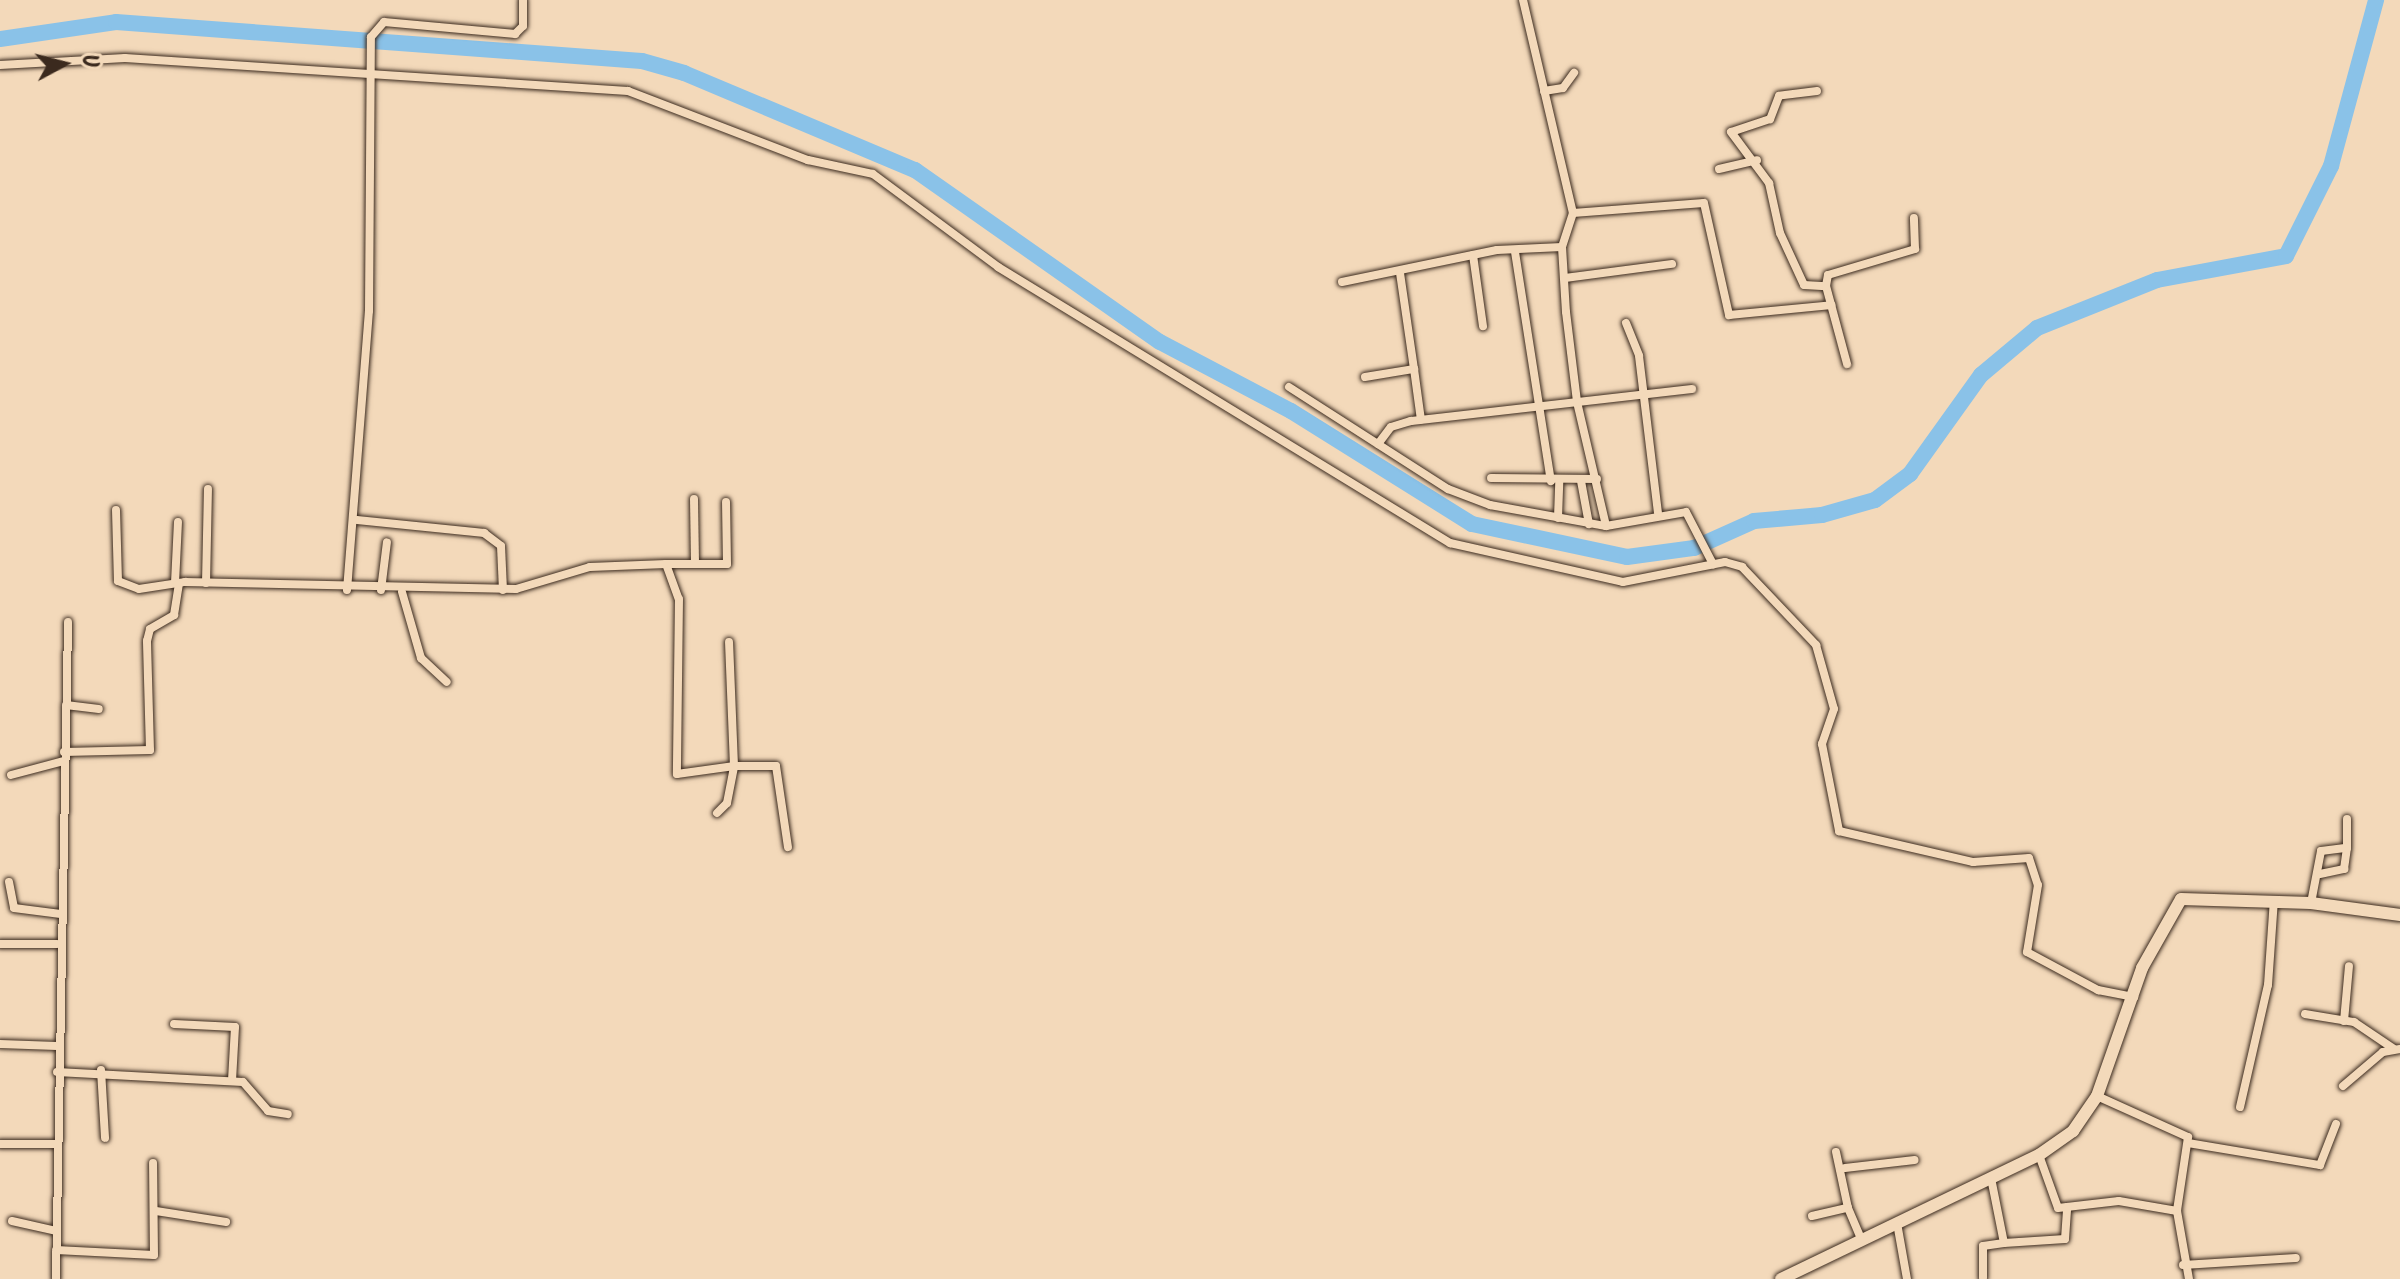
<!DOCTYPE html>
<html>
<head>
<meta charset="utf-8">
<style>
	body { margin:0 }
	#map { position:relative; width:2400px; height:1279px; overflow:hidden; background:#f3d9ba; font-family:Kalam,sans-serif }
	div>[style] { position:absolute }
	.river>* { height:16px; margin:-8px; padding:0 8px; transform-origin:8px; border-radius:8px; background:#8ac2e8 }
	.roads { filter:drop-shadow(0 0 2px #3b2a1e) drop-shadow(0 0 2px #3b2a1e) }
	.street>* { height:8px; margin:-4px; padding:0 4px; transform-origin:4px; border-radius:4px; background:#f3d9ba }
	.secondary>* { height:12px; margin:-6px; padding:0 6px; transform-origin:6px; border-radius:6px; background:#f3d9ba }
	span { translate:-50% -50%; white-space:nowrap; text-align:center; line-height:1.15; -webkit-text-stroke:6px #f3d9ba; paint-order:stroke }
	.north { position:absolute; left:24px; top:24px; width:80px; height:80px; -webkit-text-stroke:6px #f3d9ba; paint-order:stroke; rotate:83deg; font-size:22px; font-weight:700; line-height:32px; text-align:center; color:#3b2a1e }
	.north::after { content:''; display:block; margin:auto; width:28px; height:36px; background:#3b2a1e; clip-path:polygon(50% 0,100% 100%,50% 72%,0 100%) }
</style>
</head>
<body>
<div id="map">
	<div class="river">
		<i style="left:0;top:39px;width:117px;rotate:-8.3deg"></i>
		<i style="left:116px;top:22px;width:527px;rotate:4.24deg"></i>
		<i style="left:642px;top:61px;width:44px;rotate:15.9deg"></i>
		<i style="left:684px;top:73px;width:251px;rotate:22.8deg"></i>
		<i style="left:915px;top:170px;width:299px;rotate:35.1deg"></i>
		<i style="left:1160px;top:342px;width:148px;rotate:27.8deg"></i>
		<i style="left:1291px;top:411px;width:213px;rotate:32deg"></i>
		<i style="left:1472px;top:524px;width:158px;rotate:12deg"></i>
		<i style="left:1627px;top:557px;width:68px;rotate:-7.7deg"></i>
		<i style="left:1694px;top:548px;width:66px;rotate:-24.2deg"></i>
		<i style="left:1754px;top:521px;width:68px;rotate:-5deg"></i>
		<i style="left:1822px;top:515px;width:55px;rotate:-15.8deg"></i>
		<i style="left:1875px;top:500px;width:44px;rotate:-36.6deg"></i>
		<i style="left:1910px;top:474px;width:122px;rotate:-54.4deg"></i>
		<i style="left:1981px;top:375px;width:73px;rotate:-40deg"></i>
		<i style="left:2037px;top:328px;width:129px;rotate:-21.8deg"></i>
		<i style="left:2157px;top:280px;width:131px;rotate:-10.5deg"></i>
		<i style="left:2286px;top:256px;width:101px;rotate:-63.4deg"></i>
		<i style="left:2331px;top:166px;width:172px;rotate:-74.8deg"></i>
	</div>
	<div class="roads">
		<div class="street">
			<i style="left:1523px;top:0;width:219px;rotate:76.8deg"></i>
			<i style="left:1573px;top:213px;width:36px;rotate:108deg"></i>
			<i style="left:1562px;top:247px;width:65px;rotate:86.5deg"></i>
			<i style="left:1566px;top:312px;width:91px;rotate:83deg"></i>
			<i style="left:1577px;top:402px;width:127px;rotate:76.8deg"></i>
			<i style="left:1606px;top:526px;width:81px;rotate:-9.9deg"></i>
			<i style="left:1686px;top:512px;width:59px;rotate:62.6deg"></i>
			<i style="left:0;top:65px;width:125px;rotate:-3.2deg"></i>
			<i style="left:125px;top:58px;width:504px;rotate:3.75deg"></i>
			<i style="left:628px;top:91px;width:193px;rotate:21deg"></i>
			<i style="left:808px;top:160px;width:66px;rotate:12.2deg"></i>
			<i style="left:873px;top:174px;width:156px;rotate:36.6deg"></i>
			<i style="left:998px;top:267px;width:530px;rotate:31.41deg"></i>
			<i style="left:1450px;top:543px;width:177px;rotate:12.7deg"></i>
			<i style="left:1623px;top:582px;width:104px;rotate:-11.1deg"></i>
			<i style="left:1725px;top:562px;width:18px;rotate:16deg"></i>
			<i style="left:1742px;top:567px;width:108px;rotate:46.5deg"></i>
			<i style="left:1816px;top:645px;width:66px;rotate:74.3deg"></i>
			<i style="left:1834px;top:709px;width:37px;rotate:109deg"></i>
			<i style="left:1822px;top:744px;width:89px;rotate:78.9deg"></i>
			<i style="left:1839px;top:831px;width:138px;rotate:13deg"></i>
			<i style="left:1973px;top:862px;width:56px;rotate:-4.1deg"></i>
			<i style="left:2029px;top:858px;width:28px;rotate:72deg"></i>
			<i style="left:2038px;top:885px;width:68px;rotate:99.3deg"></i>
			<i style="left:2027px;top:952px;width:81px;rotate:28.2deg"></i>
			<i style="left:2098px;top:990px;width:37px;rotate:11deg"></i>
			<i style="left:1544px;top:91px;width:19px;rotate:-9deg"></i>
			<i style="left:1563px;top:88px;width:19px;rotate:-54deg"></i>
			<i style="left:1817px;top:91px;width:38px;rotate:173deg"></i>
			<i style="left:1779px;top:96px;width:25px;rotate:111deg"></i>
			<i style="left:1770px;top:119px;width:41px;rotate:161.6deg"></i>
			<i style="left:1731px;top:132px;width:64px;rotate:53.3deg"></i>
			<i style="left:1769px;top:183px;width:51px;rotate:77.6deg"></i>
			<i style="left:1780px;top:233px;width:57px;rotate:65.2deg"></i>
			<i style="left:1804px;top:285px;width:22px;rotate:3deg"></i>
			<i style="left:1826px;top:286px;width:81px;rotate:74.9deg"></i>
			<i style="left:1719px;top:169px;width:39px;rotate:-13deg"></i>
			<i style="left:1573px;top:213px;width:131px;rotate:-4.4deg"></i>
			<i style="left:1704px;top:203px;width:115px;rotate:77.4deg"></i>
			<i style="left:1729px;top:315px;width:103px;rotate:-5.5deg"></i>
			<i style="left:1515px;top:252px;width:232px;rotate:81.1deg"></i>
			<i style="left:1473px;top:255px;width:72px;rotate:82deg"></i>
			<i style="left:1565px;top:278px;width:108px;rotate:-7.5deg"></i>
			<i style="left:1342px;top:282px;width:158px;rotate:-11.7deg"></i>
			<i style="left:1497px;top:250px;width:65px;rotate:-2.6deg"></i>
			<i style="left:1826px;top:286px;width:11px;rotate:-80deg"></i>
			<i style="left:1828px;top:275px;width:91px;rotate:-16.6deg"></i>
			<i style="left:1915px;top:249px;width:31px;rotate:-92deg"></i>
			<i style="left:1626px;top:323px;width:35px;rotate:68deg"></i>
			<i style="left:1639px;top:356px;width:158px;rotate:83.1deg"></i>
			<i style="left:1414px;top:369px;width:51px;rotate:82.2deg"></i>
			<i style="left:1365px;top:377px;width:50px;rotate:-9.3deg"></i>
			<i style="left:1414px;top:369px;width:97px;rotate:-98.3deg"></i>
			<i style="left:1289px;top:387px;width:189px;rotate:32.7deg"></i>
			<i style="left:1448px;top:489px;width:45px;rotate:20.9deg"></i>
			<i style="left:1490px;top:505px;width:118px;rotate:10.3deg"></i>
			<i style="left:1378px;top:444px;width:21px;rotate:-53deg"></i>
			<i style="left:1391px;top:427px;width:21px;rotate:-17deg"></i>
			<i style="left:1411px;top:421px;width:283px;rotate:-6.5deg"></i>
			<i style="left:1491px;top:478px;width:106px;rotate:0.5deg"></i>
			<i style="left:1581px;top:481px;width:44px;rotate:79.5deg"></i>
			<i style="left:694px;top:499px;width:65px;rotate:89.1deg"></i>
			<i style="left:116px;top:510px;width:71px;rotate:88.4deg"></i>
			<i style="left:118px;top:581px;width:22px;rotate:21deg"></i>
			<i style="left:139px;top:589px;width:47px;rotate:-8.7deg"></i>
			<i style="left:185px;top:582px;width:331px;rotate:1.2deg"></i>
			<i style="left:516px;top:589px;width:77px;rotate:-16.6deg"></i>
			<i style="left:590px;top:567px;width:76px;rotate:-2.3deg"></i>
			<i style="left:666px;top:564px;width:37px;rotate:70deg"></i>
			<i style="left:679px;top:599px;width:175px;rotate:90.7deg"></i>
			<i style="left:677px;top:774px;width:58px;rotate:-8deg"></i>
			<i style="left:734px;top:766px;width:124px;rotate:-92.3deg"></i>
			<i style="left:1558px;top:518px;width:36px;rotate:-88deg"></i>
			<i style="left:357px;top:520px;width:128px;rotate:5.8deg"></i>
			<i style="left:484px;top:533px;width:21px;rotate:37deg"></i>
			<i style="left:501px;top:546px;width:44px;rotate:87.4deg"></i>
			<i style="left:666px;top:564px;width:61px"></i>
			<i style="left:727px;top:564px;width:62px;rotate:-90.9deg"></i>
			<i style="left:175px;top:583px;width:61px;rotate:-87.2deg"></i>
			<i style="left:206px;top:583px;width:94px;rotate:-88.8deg"></i>
			<i style="left:347px;top:590px;width:280px;rotate:-85.5deg"></i>
			<i style="left:369px;top:311px;width:274px;rotate:-89.6deg"></i>
			<i style="left:371px;top:37px;width:20px;rotate:-49deg"></i>
			<i style="left:384px;top:22px;width:132px;rotate:5.2deg"></i>
			<i style="left:515px;top:34px;width:11px;rotate:-45deg"></i>
			<i style="left:523px;top:26px;width:26px;rotate:-90deg"></i>
			<i style="left:381px;top:590px;width:48px;rotate:-82.9deg"></i>
			<i style="left:402px;top:592px;width:69px;rotate:73.9deg"></i>
			<i style="left:421px;top:658px;width:35px;rotate:43deg"></i>
			<i style="left:66px;top:705px;width:33px;rotate:7deg"></i>
			<i style="left:64px;top:752px;width:86px;rotate:-1.3deg"></i>
			<i style="left:150px;top:750px;width:109px;rotate:-91.6deg"></i>
			<i style="left:147px;top:641px;width:12px;rotate:-76deg"></i>
			<i style="left:150px;top:629px;width:28px;rotate:-30deg"></i>
			<i style="left:174px;top:615px;width:31px;rotate:-81deg"></i>
			<i style="left:11px;top:775px;width:55px;rotate:-14.8deg"></i>
			<i style="left:717px;top:813px;width:14px;rotate:-45deg"></i>
			<i style="left:727px;top:803px;width:38px;rotate:-79deg"></i>
			<i style="left:734px;top:766px;width:42px"></i>
			<i style="left:776px;top:766px;width:82px;rotate:81.6deg"></i>
			<i style="left:2320px;top:874px;width:25px;rotate:-12deg"></i>
			<i style="left:2344px;top:869px;width:21px;rotate:-82deg"></i>
			<i style="left:9px;top:882px;width:26px;rotate:79deg"></i>
			<i style="left:14px;top:908px;width:47px;rotate:7.3deg"></i>
			<i style="left:2311px;top:903px;width:53px;rotate:-79.1deg"></i>
			<i style="left:2321px;top:851px;width:26px;rotate:-7deg"></i>
			<i style="left:2347px;top:848px;width:29px;rotate:-90deg"></i>
			<i style="left:0;top:944px;width:57px"></i>
			<i style="left:2305px;top:1014px;width:50px;rotate:9.3deg"></i>
			<i style="left:2354px;top:1022px;width:48px;rotate:34deg"></i>
			<i style="left:2344px;top:1021px;width:55px;rotate:-84.8deg"></i>
			<i style="left:174px;top:1024px;width:61px;rotate:2.8deg"></i>
			<i style="left:235px;top:1027px;width:53px;rotate:93.2deg"></i>
			<i style="left:0;top:1044px;width:57px;rotate:2deg"></i>
			<i style="left:101px;top:1070px;width:68px;rotate:86.6deg"></i>
			<i style="left:57px;top:1072px;width:186px;rotate:3.1deg"></i>
			<i style="left:243px;top:1082px;width:38px;rotate:49deg"></i>
			<i style="left:268px;top:1111px;width:20px;rotate:9deg"></i>
			<i style="left:2343px;top:1086px;width:52px;rotate:-40.4deg"></i>
			<i style="left:2383px;top:1052px;width:17px;rotate:-10deg"></i>
			<i style="left:2097px;top:1096px;width:100px;rotate:24.3deg"></i>
			<i style="left:2188px;top:1137px;width:75px;rotate:98.5deg"></i>
			<i style="left:2177px;top:1211px;width:69px;rotate:80deg"></i>
			<i style="left:2240px;top:1107px;width:125px;rotate:-77.1deg"></i>
			<i style="left:2268px;top:985px;width:85px;rotate:-86deg"></i>
			<i style="left:2188px;top:1143px;width:134px;rotate:9.5deg"></i>
			<i style="left:2320px;top:1165px;width:44px;rotate:-68.7deg"></i>
			<i style="left:0;top:1144px;width:56px"></i>
			<i style="left:1836px;top:1152px;width:57px;rotate:77.9deg"></i>
			<i style="left:2039px;top:1155px;width:56px;rotate:70.3deg"></i>
			<i style="left:2058px;top:1208px;width:61px;rotate:-6.5deg"></i>
			<i style="left:2119px;top:1201px;width:59px;rotate:9.8deg"></i>
			<i style="left:1845px;top:1168px;width:70px;rotate:-6.5deg"></i>
			<i style="left:1991px;top:1178px;width:66px;rotate:78.7deg"></i>
			<i style="left:2004px;top:1243px;width:61px;rotate:-3.8deg"></i>
			<i style="left:2065px;top:1239px;width:32px;rotate:-86deg"></i>
			<i style="left:156px;top:1211px;width:71px;rotate:8.9deg"></i>
			<i style="left:1812px;top:1216px;width:37px;rotate:-13deg"></i>
			<i style="left:1848px;top:1208px;width:36px;rotate:67deg"></i>
			<i style="left:12px;top:1221px;width:45px;rotate:12.8deg"></i>
			<i style="left:1897px;top:1223px;width:57px;rotate:79.9deg"></i>
			<i style="left:56px;top:1250px;width:98px;rotate:2.9deg"></i>
			<i style="left:154px;top:1255px;width:92px;rotate:-90.6deg"></i>
			<i style="left:2183px;top:1265px;width:113px;rotate:-3.5deg"></i>
			<i style="left:1983px;top:1278px;width:32px;rotate:-90deg"></i>
			<i style="left:1983px;top:1246px;width:21px;rotate:-8deg"></i>
			<i style="left:56px;top:1279px;width:657px;rotate:-88.95deg"></i>
		</div>
		<div class="secondary">
			<i style="left:1781px;top:1279px;width:286px;rotate:-25.7deg"></i>
			<i style="left:2039px;top:1155px;width:42px;rotate:-35.2deg"></i>
			<i style="left:2073px;top:1131px;width:42px;rotate:-55.6deg"></i>
			<i style="left:2097px;top:1096px;width:136px;rotate:-70.6deg"></i>
			<i style="left:2142px;top:968px;width:79px;rotate:-60.5deg"></i>
			<i style="left:2181px;top:899px;width:130px;rotate:1.8deg"></i>
			<i style="left:2311px;top:903px;width:90px;rotate:7.7deg"></i>
		</div>
	</div>
	<div class="north">U</div>
</div>
</body>
</html>
